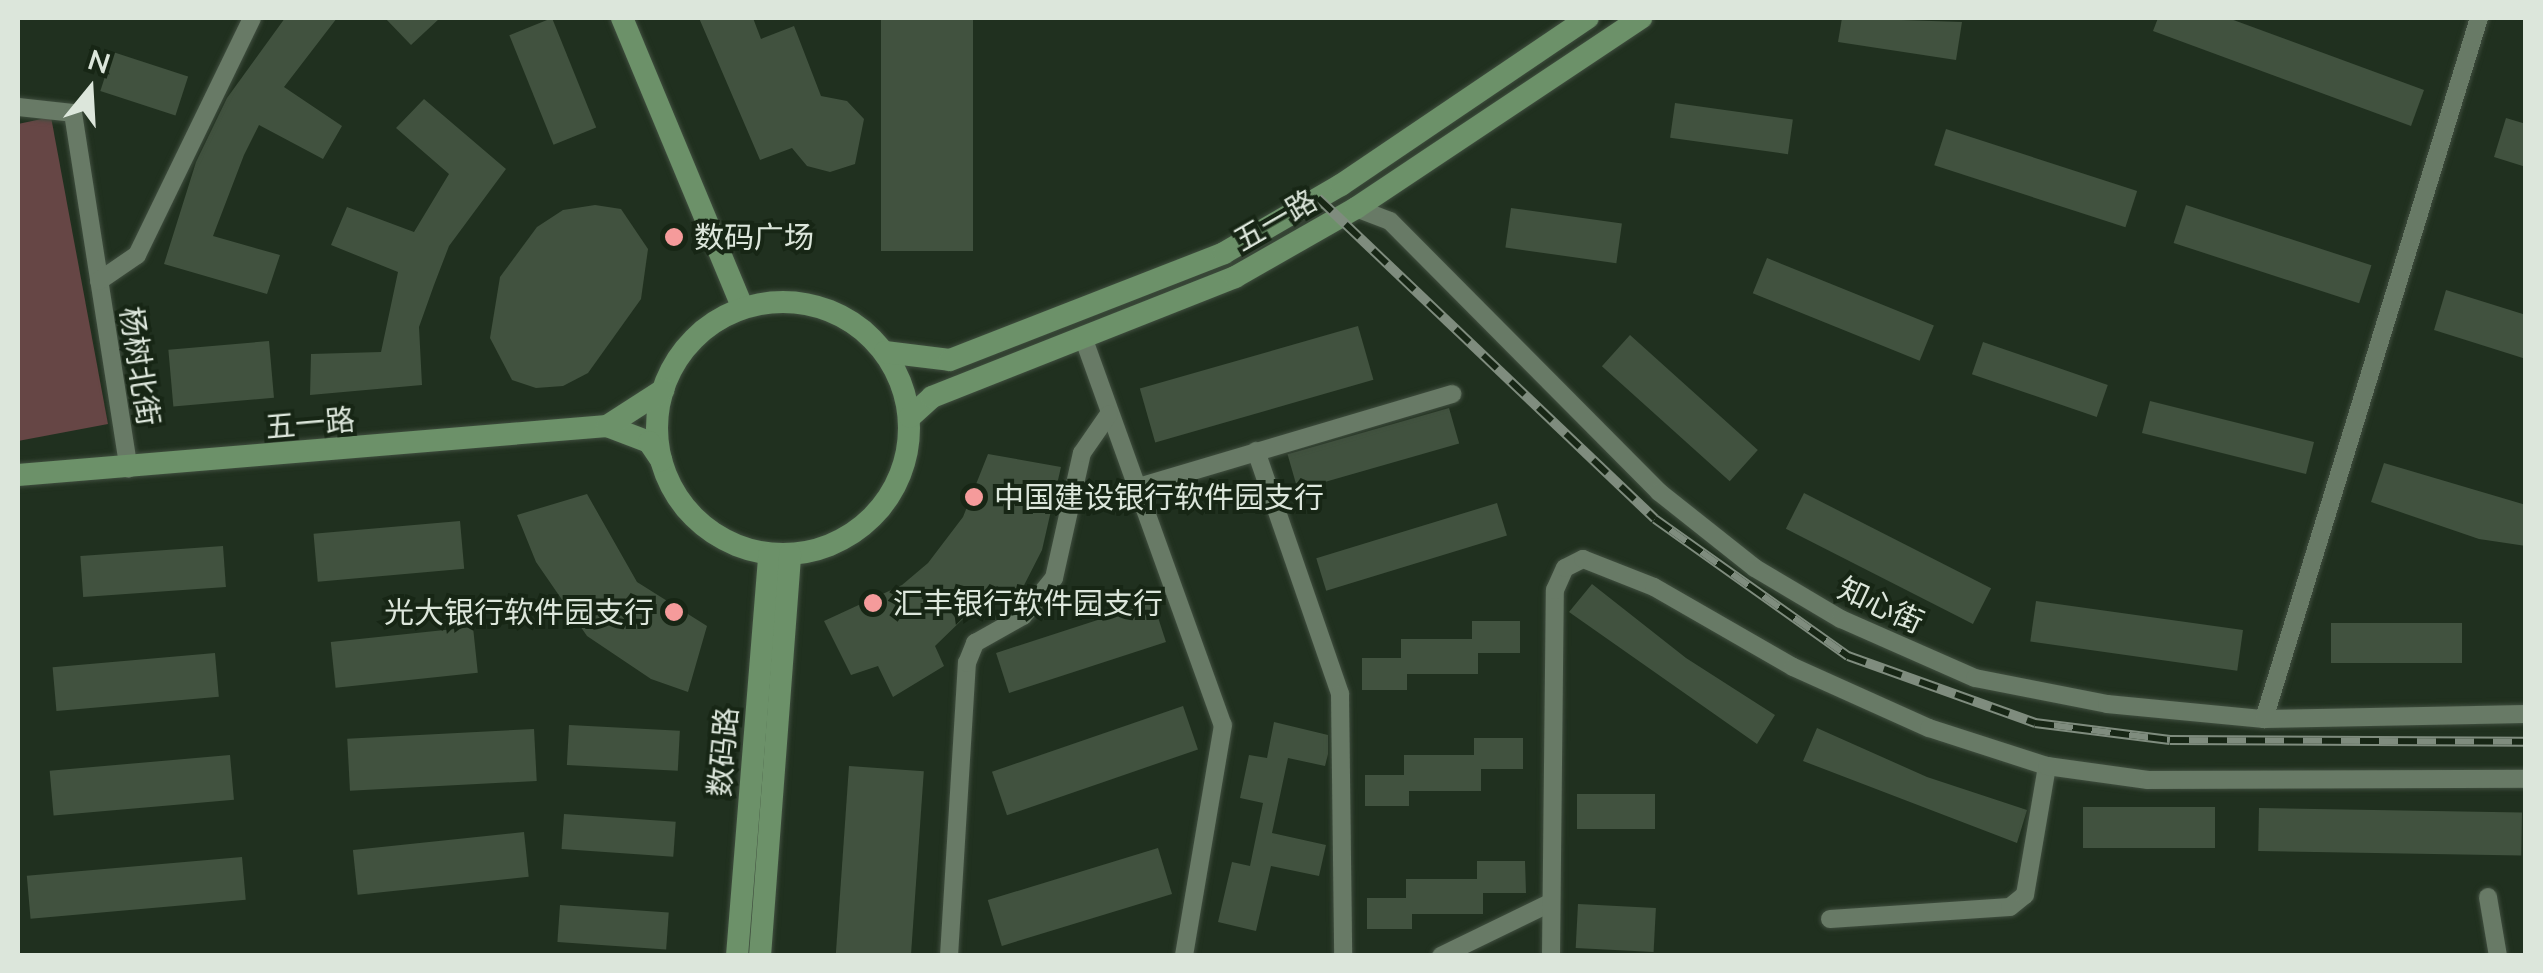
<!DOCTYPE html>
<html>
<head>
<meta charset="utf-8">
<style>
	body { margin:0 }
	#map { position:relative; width:2543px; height:973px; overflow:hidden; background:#20301f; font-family:Mulish,"Noto Sans SC",sans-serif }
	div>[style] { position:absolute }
	.green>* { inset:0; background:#664645 }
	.building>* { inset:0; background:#41523f; transform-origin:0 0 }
	.roads { filter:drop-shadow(0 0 2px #404e3f) drop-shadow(0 0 2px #404e3f) }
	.minor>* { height:18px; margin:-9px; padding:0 9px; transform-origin:9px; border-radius:9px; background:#687a66 }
	.secondary>* { height:22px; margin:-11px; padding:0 11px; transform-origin:11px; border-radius:11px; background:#6c9169 }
	.secondary>.ring { margin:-11px; padding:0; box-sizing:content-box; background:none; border:22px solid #6c9169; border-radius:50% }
	.rail>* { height:10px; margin-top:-5px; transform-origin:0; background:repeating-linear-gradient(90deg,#172615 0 19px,#7f8c7e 0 38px); box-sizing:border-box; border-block:2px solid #7f8c7e }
	.dots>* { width:28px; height:28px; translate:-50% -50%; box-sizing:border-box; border:5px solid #172615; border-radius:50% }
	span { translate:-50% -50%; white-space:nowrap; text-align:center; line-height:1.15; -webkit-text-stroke:8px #172615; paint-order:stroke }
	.street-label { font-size:30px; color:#dce6db }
	.poi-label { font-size:30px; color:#dce6db }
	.left { translate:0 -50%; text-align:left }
	.right { translate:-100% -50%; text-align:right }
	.frame { position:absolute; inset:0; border:20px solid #dce6db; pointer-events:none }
	.north { position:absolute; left:40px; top:40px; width:100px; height:100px; -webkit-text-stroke:8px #172615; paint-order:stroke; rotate:18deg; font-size:28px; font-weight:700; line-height:40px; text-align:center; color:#dce6db }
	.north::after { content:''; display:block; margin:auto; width:35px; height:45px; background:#dce6db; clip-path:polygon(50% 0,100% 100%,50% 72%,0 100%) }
</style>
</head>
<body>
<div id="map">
	<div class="green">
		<i style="clip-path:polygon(51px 117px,108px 424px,18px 441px,18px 124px)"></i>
	</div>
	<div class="building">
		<i style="clip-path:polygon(285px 18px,337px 18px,284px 87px,342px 126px,323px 159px,259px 125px,244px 155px,213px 236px,280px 255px,267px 294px,164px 264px,196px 162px,227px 98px)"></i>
		<i style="clip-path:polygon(385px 18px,440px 18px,411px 45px)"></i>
		<i style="left:552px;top:18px;width:118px;height:46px;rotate:68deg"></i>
		<i style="clip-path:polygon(699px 18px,753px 18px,761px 39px,794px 26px,821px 96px,847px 101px,864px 119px,855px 164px,830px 172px,807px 166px,792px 148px,760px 160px)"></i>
		<i style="left:881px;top:18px;width:92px;height:233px"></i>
		<i style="clip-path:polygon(1842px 18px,1962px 22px,1956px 60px,1838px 42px)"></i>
		<i style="clip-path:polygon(2158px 18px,2228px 18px,2424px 90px,2411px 126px,2153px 31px)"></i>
		<i style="left:113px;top:52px;width:79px;height:41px;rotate:18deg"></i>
		<i style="clip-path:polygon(424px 99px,506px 169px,449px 246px,434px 285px,419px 327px,422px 385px,310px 395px,311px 354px,381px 352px,398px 272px,331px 245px,347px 207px,414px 232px,449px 174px,396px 128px)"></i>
		<i style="left:1675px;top:103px;width:119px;height:35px;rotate:8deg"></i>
		<i style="clip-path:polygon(2506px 118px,2526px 124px,2526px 167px,2494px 157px)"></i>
		<i style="left:1946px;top:129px;width:201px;height:38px;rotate:18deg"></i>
		<i style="clip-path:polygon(595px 205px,621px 209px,648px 249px,641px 299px,588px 373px,563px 386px,536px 388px,512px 380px,490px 338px,500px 277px,537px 227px,563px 210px)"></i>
		<i style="left:2186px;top:205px;width:195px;height:40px;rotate:18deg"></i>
		<i style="left:1511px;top:208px;width:112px;height:40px;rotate:8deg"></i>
		<i style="left:1767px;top:258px;width:180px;height:38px;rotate:22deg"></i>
		<i style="clip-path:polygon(2446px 290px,2526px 315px,2526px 359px,2434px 330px)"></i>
		<i style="left:1358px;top:326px;width:56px;height:227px;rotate:74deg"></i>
		<i style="left:1630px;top:335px;width:172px;height:42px;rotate:42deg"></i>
		<i style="left:269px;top:341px;width:57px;height:101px;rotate:85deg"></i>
		<i style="left:1983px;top:342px;width:132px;height:34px;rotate:19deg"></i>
		<i style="left:2150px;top:401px;width:169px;height:33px;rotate:14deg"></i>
		<i style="left:1449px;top:408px;width:37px;height:168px;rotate:74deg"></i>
		<i style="clip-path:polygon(988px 454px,1061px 467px,1042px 550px,1017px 599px,997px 586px,935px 646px,944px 666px,893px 697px,878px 666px,851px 675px,824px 621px,902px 585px,928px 563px,963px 517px)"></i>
		<i style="clip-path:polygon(2384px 463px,2526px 505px,2526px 546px,2479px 539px,2371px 502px)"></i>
		<i style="left:1804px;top:493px;width:210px;height:40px;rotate:27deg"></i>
		<i style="clip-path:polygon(587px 494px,637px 582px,707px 626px,688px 692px,651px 679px,587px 636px,536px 562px,517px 515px)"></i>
		<i style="left:1497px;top:503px;width:34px;height:189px;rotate:73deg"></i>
		<i style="left:460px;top:521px;width:48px;height:147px;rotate:85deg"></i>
		<i style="left:223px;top:546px;width:41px;height:143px;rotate:86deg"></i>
		<i style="clip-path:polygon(1592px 584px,1686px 658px,1775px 715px,1757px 744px,1569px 612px)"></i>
		<i style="left:2036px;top:601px;width:209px;height:41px;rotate:8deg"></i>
		<i style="left:1153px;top:602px;width:42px;height:165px;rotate:72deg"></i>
		<i style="clip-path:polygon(1472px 621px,1520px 621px,1520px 653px,1478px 653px,1478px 674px,1407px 674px,1407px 690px,1362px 690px,1362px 658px,1401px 658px,1401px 639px,1472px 639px)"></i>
		<i style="left:2331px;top:623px;width:131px;height:40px"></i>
		<i style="left:473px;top:627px;width:46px;height:143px;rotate:84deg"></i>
		<i style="left:215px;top:653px;width:44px;height:163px;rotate:85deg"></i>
		<i style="left:1183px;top:706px;width:46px;height:202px;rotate:71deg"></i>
		<i style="clip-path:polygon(1274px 722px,1328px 735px,1328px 754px,1325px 766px,1288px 758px,1272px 833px,1326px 845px,1319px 876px,1271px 866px,1256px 931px,1218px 922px,1232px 862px,1250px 866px,1263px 803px,1240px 798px,1249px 755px,1267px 758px)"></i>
		<i style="left:569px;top:725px;width:111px;height:40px;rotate:3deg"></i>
		<i style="clip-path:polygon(1817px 728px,1927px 777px,2027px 810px,2017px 843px,1803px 761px)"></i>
		<i style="left:534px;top:729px;width:52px;height:187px;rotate:87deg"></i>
		<i style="clip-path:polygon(1474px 738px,1523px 738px,1523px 769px,1481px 769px,1481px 791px,1409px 791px,1409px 806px,1365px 806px,1365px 775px,1404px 775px,1404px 755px,1474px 755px)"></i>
		<i style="left:230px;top:755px;width:45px;height:181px;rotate:85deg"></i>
		<i style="left:849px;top:766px;width:75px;height:190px;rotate:4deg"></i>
		<i style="left:1577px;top:794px;width:78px;height:35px"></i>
		<i style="left:2083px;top:807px;width:132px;height:41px"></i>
		<i style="left:2259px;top:808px;width:263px;height:43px;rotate:1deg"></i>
		<i style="left:564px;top:814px;width:112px;height:35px;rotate:4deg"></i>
		<i style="left:524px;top:832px;width:45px;height:172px;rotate:84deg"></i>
		<i style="left:1158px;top:848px;width:48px;height:178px;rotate:73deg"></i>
		<i style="left:242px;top:857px;width:43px;height:216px;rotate:85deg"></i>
		<i style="clip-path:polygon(1477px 861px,1525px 861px,1526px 893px,1483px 893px,1483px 914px,1412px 914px,1412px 929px,1367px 929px,1367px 898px,1406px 898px,1406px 879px,1477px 879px)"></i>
		<i style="left:1578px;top:904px;width:78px;height:44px;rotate:3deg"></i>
		<i style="left:560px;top:905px;width:109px;height:37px;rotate:4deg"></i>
	</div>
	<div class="roads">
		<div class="minor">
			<i style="left:18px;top:107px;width:55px;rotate:6.2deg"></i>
			<i style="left:73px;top:113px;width:360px;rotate:81.1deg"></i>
			<i style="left:1356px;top:208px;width:36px;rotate:21deg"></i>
			<i style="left:1390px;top:221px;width:382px;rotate:45.2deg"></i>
			<i style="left:1659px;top:492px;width:122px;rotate:38.4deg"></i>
			<i style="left:1755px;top:568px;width:100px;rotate:30.7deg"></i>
			<i style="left:1841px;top:619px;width:146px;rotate:23.8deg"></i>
			<i style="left:1975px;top:678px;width:135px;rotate:11.1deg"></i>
			<i style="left:2107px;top:704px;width:158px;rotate:5.5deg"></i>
			<i style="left:2264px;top:719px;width:262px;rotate:-1.1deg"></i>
			<i style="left:99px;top:281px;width:46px;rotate:-34.4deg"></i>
			<i style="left:137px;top:255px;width:263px;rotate:-64.1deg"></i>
			<i style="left:1083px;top:337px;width:412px;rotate:70.2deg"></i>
			<i style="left:1223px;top:725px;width:234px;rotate:99.6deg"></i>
			<i style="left:1256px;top:451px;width:257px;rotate:70.9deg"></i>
			<i style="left:1340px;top:694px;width:262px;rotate:89.3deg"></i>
			<i style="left:1135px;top:488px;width:331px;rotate:-16.5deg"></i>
			<i style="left:2264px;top:719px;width:733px;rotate:-72.95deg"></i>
			<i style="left:2488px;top:897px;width:60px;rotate:80.4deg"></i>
			<i style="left:1830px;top:919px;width:180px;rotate:-3.8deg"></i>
			<i style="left:2010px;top:907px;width:19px;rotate:-39deg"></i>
			<i style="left:2025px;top:895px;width:131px;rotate:-80.3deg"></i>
			<i style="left:949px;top:956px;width:294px;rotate:-86.5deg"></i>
			<i style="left:967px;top:663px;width:22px;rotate:-68deg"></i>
			<i style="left:975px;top:643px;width:55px;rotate:-29.4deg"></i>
			<i style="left:1023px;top:616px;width:49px;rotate:-50.8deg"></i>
			<i style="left:1054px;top:578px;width:128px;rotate:-77.4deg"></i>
			<i style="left:1082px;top:453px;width:47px;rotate:-55.3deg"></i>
			<i style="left:1441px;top:956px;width:121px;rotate:-25.9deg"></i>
			<i style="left:1551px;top:956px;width:366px;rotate:-89.4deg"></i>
			<i style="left:1555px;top:590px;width:24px;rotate:-66deg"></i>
			<i style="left:1565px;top:568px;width:20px;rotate:-27deg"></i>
			<i style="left:1583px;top:559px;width:76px;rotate:21.5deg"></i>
			<i style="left:1654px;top:587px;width:160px;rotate:29.9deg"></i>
			<i style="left:1793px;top:667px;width:149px;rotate:24.2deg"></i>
			<i style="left:1929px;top:728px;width:124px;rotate:17.9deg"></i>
			<i style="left:2047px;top:766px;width:102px;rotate:7.9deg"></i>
			<i style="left:2148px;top:780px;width:378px;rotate:-0.2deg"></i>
		</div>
		<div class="secondary">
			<i style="left:622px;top:18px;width:314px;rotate:67.4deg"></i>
			<i class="ring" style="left:657px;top:302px;width:230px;height:230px"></i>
			<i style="left:885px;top:352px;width:65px;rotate:7deg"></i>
			<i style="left:950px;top:360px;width:294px;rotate:-21.3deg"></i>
			<i style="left:1224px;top:253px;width:135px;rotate:-30.2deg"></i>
			<i style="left:1341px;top:185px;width:298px;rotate:-34.1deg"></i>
			<i style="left:910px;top:417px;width:30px;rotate:-42deg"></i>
			<i style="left:932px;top:397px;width:326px;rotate:-21.6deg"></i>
			<i style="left:1235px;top:277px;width:139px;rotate:-29.7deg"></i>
			<i style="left:1356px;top:208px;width:343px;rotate:-33.7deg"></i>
			<i style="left:607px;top:426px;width:45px;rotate:20.9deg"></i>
			<i style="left:649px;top:442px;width:22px;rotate:56deg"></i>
			<i style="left:18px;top:475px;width:591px;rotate:-4.76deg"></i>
			<i style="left:607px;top:426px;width:67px;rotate:-32.7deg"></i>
			<i style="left:737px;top:956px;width:403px;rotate:-85.4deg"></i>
			<i style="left:760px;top:956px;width:403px;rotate:-85.7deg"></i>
		</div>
	</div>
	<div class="rail">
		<i style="left:1318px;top:198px;width:465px;rotate:43.6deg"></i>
		<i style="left:1655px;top:519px;width:237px;rotate:35.4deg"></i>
		<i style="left:1848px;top:656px;width:199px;rotate:19.7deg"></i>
		<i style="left:2035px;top:723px;width:136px;rotate:7.2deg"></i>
		<i style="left:2170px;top:740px;width:356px;rotate:0.3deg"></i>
	</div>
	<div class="dots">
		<i style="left:674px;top:237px;background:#f59b9b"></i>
		<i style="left:974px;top:497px;background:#f59b9b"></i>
		<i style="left:873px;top:603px;background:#f59b9b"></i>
		<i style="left:674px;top:612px;background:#f59b9b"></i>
	</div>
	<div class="street-label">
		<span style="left:1275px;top:220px;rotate:-30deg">五一路</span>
		<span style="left:140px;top:366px;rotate:81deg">杨树北街</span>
		<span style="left:310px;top:423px;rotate:-5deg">五一路</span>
		<span style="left:1881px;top:605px;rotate:25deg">知心街</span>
		<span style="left:723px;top:752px;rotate:-85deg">数码路</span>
	</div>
	<div class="poi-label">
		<span class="left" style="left:694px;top:237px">数码广场</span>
		<span class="left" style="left:994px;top:497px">中国建设银行软件园支行</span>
		<span class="left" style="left:893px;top:603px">汇丰银行软件园支行</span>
		<span class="right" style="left:654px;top:612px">光大银行软件园支行</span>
	</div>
	<div class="frame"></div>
	<div class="north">N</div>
</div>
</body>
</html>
